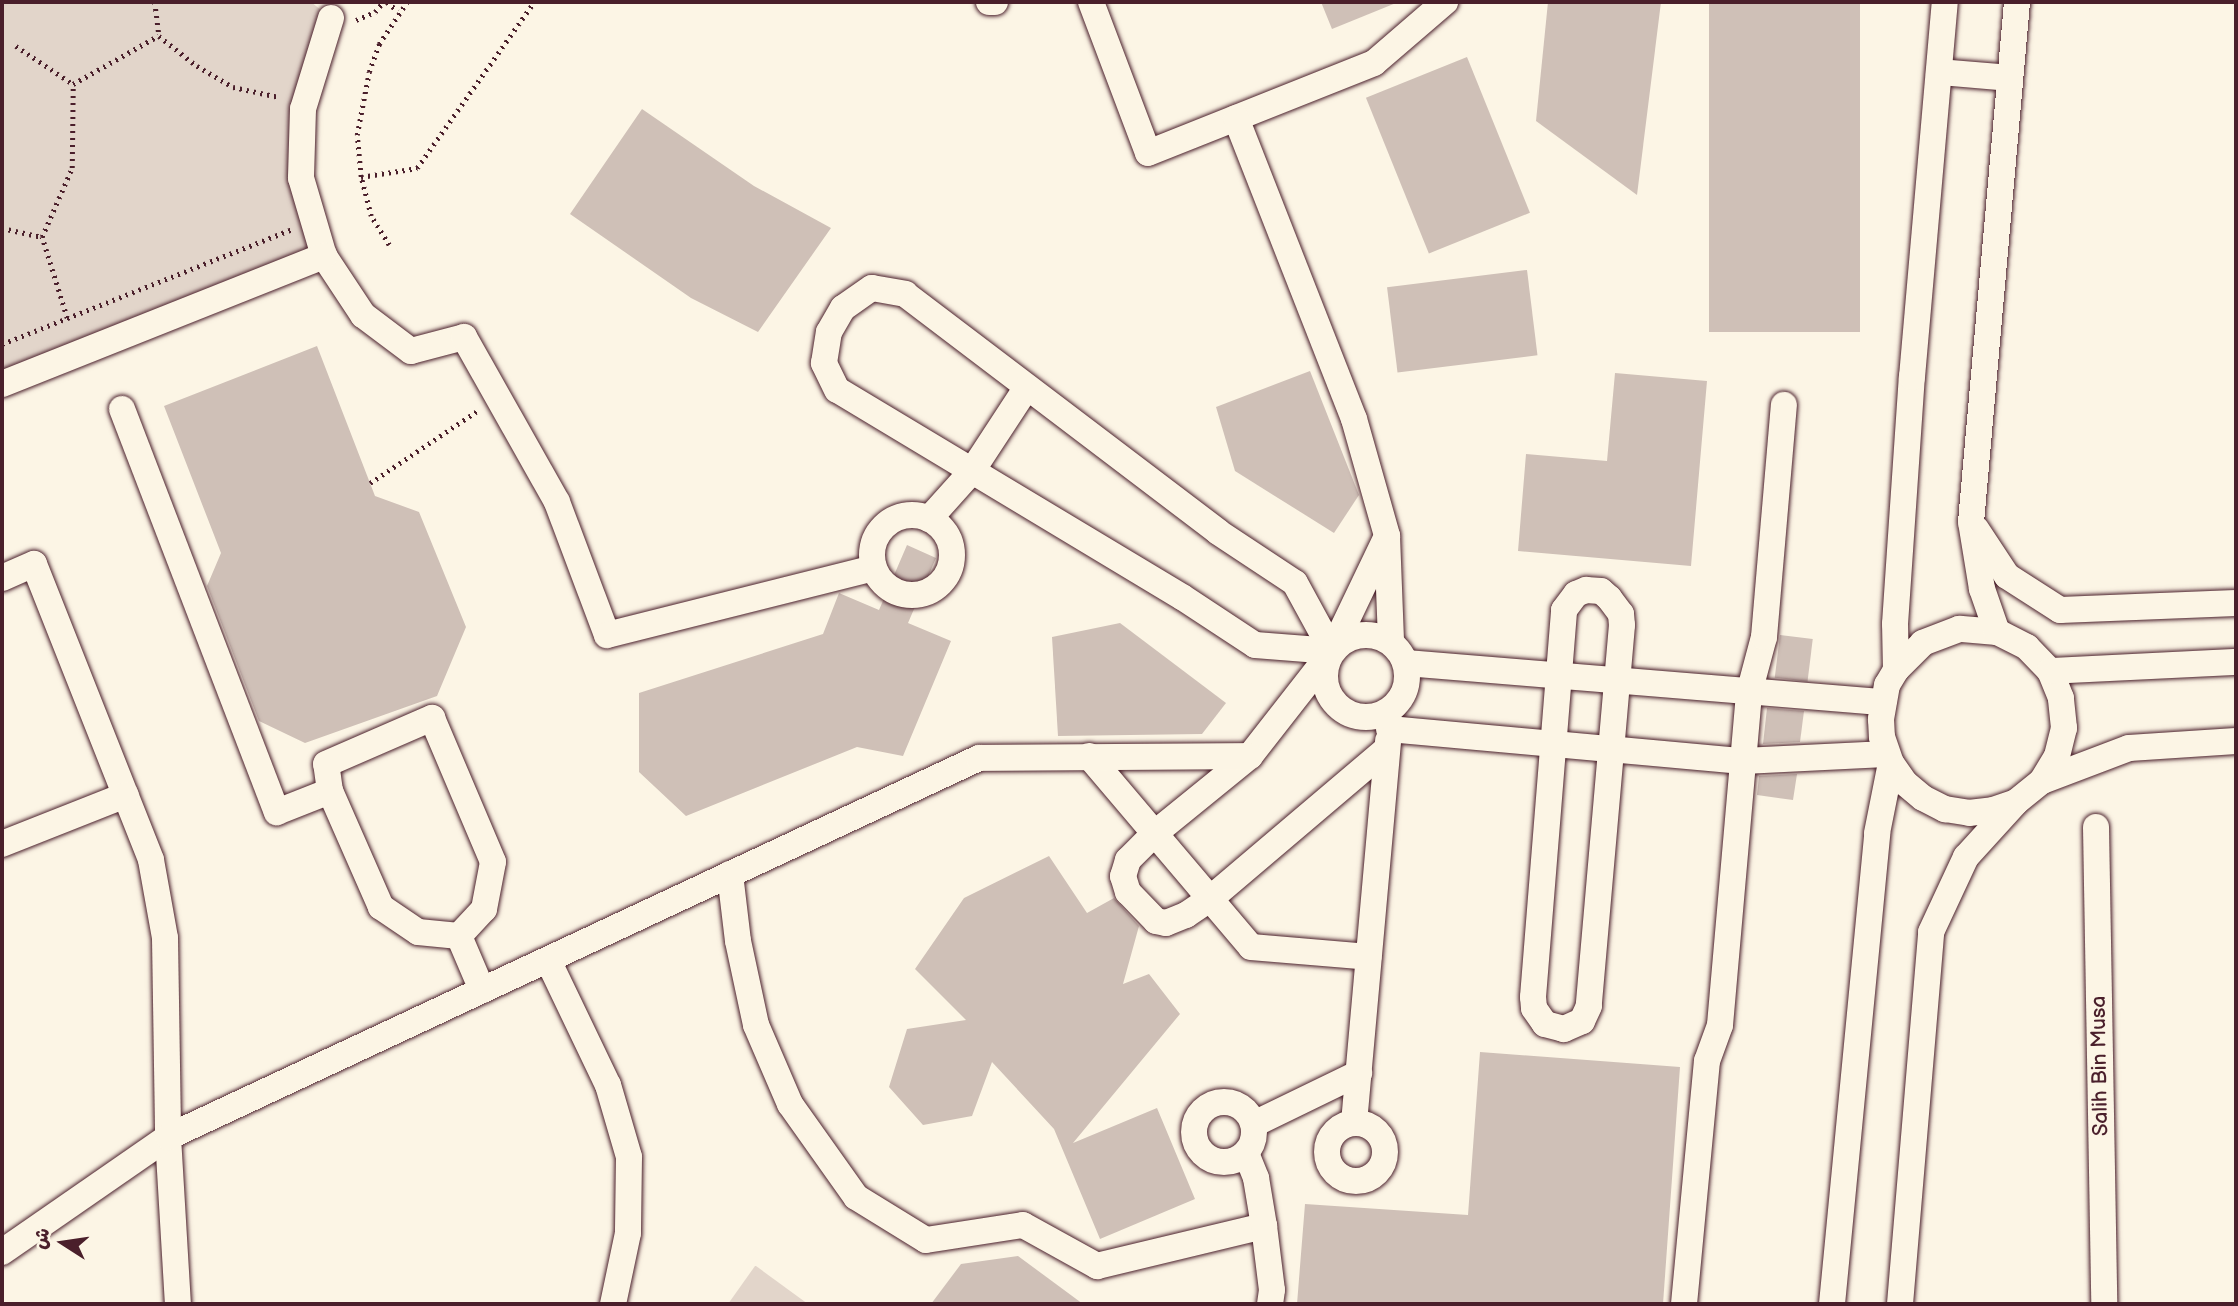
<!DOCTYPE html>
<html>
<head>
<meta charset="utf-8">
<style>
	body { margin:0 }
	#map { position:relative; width:2238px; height:1306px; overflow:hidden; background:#fcf5e5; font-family:"Balsamiq Sans","Playpen Sans Arabic",sans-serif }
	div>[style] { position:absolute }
	.green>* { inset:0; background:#e2d5ca }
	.building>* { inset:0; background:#cfc0b7; transform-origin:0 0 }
	.path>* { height:4.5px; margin-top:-2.25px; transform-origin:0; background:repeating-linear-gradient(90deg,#4a1f2b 0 2px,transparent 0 7px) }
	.roads { filter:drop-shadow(0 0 2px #4a1f2b) drop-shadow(0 0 2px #4a1f2b) }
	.minor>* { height:26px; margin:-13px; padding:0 13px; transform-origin:13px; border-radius:13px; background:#fcf5e5 }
	.minor>.ring { margin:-13px; padding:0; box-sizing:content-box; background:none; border:26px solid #fcf5e5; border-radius:50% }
	span { translate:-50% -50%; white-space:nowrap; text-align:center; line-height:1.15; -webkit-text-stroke:5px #fcf5e5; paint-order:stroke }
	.street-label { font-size:21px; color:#4a1f2b }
	.frame { position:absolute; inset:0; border:4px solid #4a1f2b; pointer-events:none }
	.north { position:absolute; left:28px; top:1208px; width:70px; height:70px; -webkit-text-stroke:5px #fcf5e5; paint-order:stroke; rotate:282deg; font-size:19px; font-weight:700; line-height:28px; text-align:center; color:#4a1f2b }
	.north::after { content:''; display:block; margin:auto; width:24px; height:32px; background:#4a1f2b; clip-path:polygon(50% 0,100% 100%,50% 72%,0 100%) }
</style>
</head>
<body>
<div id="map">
	<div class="green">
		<i style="clip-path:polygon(2px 2px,311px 2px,331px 18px,303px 109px,324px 256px,2px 384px)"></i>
		<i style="clip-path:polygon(755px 1266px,756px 1266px,808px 1304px,728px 1304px)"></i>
	</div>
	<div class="building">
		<i style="clip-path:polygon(1321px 2px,1396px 2px,1396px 3px,1332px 29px)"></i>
		<i style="clip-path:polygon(1548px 2px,1661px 2px,1637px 195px,1536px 121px)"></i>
		<i style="left:1709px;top:2px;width:151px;height:330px"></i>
		<i style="left:1467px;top:57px;width:168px;height:109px;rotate:68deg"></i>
		<i style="clip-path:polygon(642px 109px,754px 186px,831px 228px,758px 332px,691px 298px,570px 214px)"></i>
		<i style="left:1527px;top:270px;width:86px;height:141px;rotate:83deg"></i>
		<i style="clip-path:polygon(317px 346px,375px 496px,419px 512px,466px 627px,437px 696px,305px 743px,259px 721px,207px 586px,221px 553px,164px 406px)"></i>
		<i style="clip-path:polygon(1310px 371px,1359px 495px,1334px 533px,1235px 471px,1216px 407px)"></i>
		<i style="clip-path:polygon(1615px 373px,1707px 381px,1691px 566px,1518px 551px,1526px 454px,1607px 461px)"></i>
		<i style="clip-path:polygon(907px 545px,936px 558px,908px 623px,951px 641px,903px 756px,857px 747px,686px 816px,639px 772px,639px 693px,823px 634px,839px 593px,879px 610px)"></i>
		<i style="clip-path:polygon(1120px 623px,1226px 703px,1202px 734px,1058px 736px,1052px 637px)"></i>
		<i style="left:1780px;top:635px;width:33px;height:43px;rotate:7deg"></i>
		<i style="clip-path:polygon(1767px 708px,1804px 711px,1800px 742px,1763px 744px)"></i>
		<i style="clip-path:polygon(1797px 774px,1793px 800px,1757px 795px,1759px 776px)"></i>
		<i style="clip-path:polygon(1049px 856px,1087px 913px,1114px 898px,1139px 926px,1123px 984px,1149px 974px,1180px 1014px,1073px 1143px,1157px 1108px,1195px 1199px,1100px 1239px,1054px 1129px,992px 1062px,972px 1116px,923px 1125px,889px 1087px,907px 1029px,966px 1020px,915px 969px,964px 898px)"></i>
		<i style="clip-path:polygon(1480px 1052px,1680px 1067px,1663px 1304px,1297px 1304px,1305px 1204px,1468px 1215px)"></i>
		<i style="clip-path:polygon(1018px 1256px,1083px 1304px,931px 1304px,961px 1264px)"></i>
	</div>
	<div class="path">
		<i style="left:155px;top:2px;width:34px;rotate:83deg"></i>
		<i style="left:159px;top:36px;width:48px;rotate:38.3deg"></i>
		<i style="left:197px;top:66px;width:42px;rotate:30.3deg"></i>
		<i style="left:233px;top:87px;width:47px;rotate:12.3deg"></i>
		<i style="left:387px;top:2px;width:14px;rotate:39deg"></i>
		<i style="left:356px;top:20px;width:21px;rotate:-23deg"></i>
		<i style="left:375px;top:12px;width:13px;rotate:-51deg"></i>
		<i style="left:16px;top:46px;width:69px;rotate:33.7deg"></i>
		<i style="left:73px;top:84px;width:98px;rotate:-29.5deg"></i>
		<i style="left:361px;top:177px;width:57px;rotate:-9.1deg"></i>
		<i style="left:417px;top:168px;width:203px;rotate:-54.8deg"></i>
		<i style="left:2px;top:228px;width:41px;rotate:12.7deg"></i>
		<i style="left:389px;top:245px;width:34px;rotate:-122deg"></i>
		<i style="left:371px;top:216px;width:40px;rotate:-104.4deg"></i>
		<i style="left:361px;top:177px;width:42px;rotate:-95.4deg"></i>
		<i style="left:357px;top:135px;width:64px;rotate:-79.2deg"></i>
		<i style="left:369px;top:72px;width:30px;rotate:-70deg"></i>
		<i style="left:379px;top:44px;width:50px;rotate:-56.3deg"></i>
		<i style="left:67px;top:318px;width:85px;rotate:-107.2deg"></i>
		<i style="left:42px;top:237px;width:75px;rotate:-66.5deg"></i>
		<i style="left:72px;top:168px;width:84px;rotate:-89.3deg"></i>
		<i style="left:2px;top:344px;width:312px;rotate:-21.6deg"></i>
		<i style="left:370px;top:483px;width:129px;rotate:-33.9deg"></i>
	</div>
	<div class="roads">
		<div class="minor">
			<i style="left:989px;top:2px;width:6px"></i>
			<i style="left:1091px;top:2px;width:161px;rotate:69.3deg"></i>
			<i style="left:1148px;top:153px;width:243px;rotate:-21.7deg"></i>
			<i style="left:1374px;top:63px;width:94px;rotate:-40.7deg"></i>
			<i style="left:331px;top:18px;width:95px;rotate:107.1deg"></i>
			<i style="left:303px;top:109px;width:69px;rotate:91.7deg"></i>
			<i style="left:301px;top:178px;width:81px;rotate:73.6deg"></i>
			<i style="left:324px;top:256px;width:71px;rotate:56.5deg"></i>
			<i style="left:363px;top:315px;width:60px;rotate:36.9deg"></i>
			<i style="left:411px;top:351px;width:55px;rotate:-14.8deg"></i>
			<i style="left:464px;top:337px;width:189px;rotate:60.6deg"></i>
			<i style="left:557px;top:502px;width:142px;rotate:69.4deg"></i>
			<i style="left:607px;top:635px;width:275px;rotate:-14.1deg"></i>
			<i style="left:1939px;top:72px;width:71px;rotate:4.8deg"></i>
			<i style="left:1236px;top:118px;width:323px;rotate:68.6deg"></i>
			<i style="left:1354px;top:419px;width:122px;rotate:74.2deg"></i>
			<i style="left:1387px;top:536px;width:106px;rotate:87.8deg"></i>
			<i style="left:872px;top:288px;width:34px;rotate:10deg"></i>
			<i style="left:905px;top:294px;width:393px;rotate:37.2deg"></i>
			<i style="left:1218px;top:532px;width:92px;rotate:33.5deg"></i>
			<i style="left:1295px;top:583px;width:77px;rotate:61.4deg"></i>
			<i style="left:1332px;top:651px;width:77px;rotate:-175.5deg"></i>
			<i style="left:1255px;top:645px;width:87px;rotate:-146.7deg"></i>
			<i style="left:1182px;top:597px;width:402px;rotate:-149deg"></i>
			<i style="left:837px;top:390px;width:30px;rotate:-116deg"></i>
			<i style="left:824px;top:363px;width:31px;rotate:-81deg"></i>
			<i style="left:829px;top:332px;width:28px;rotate:-60deg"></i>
			<i style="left:843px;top:308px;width:35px;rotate:-35deg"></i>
			<i style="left:2px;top:384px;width:347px;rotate:-21.7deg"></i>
			<i style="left:122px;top:409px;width:432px;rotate:69deg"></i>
			<i style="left:277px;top:812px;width:57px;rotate:-21.6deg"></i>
			<i class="ring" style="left:872px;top:515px;width:54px;height:54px"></i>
			<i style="left:929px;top:519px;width:64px;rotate:-48.1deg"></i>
			<i style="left:972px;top:471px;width:100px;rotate:-56.8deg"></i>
			<i style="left:1976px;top:529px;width:56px;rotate:56.6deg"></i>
			<i style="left:2007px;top:576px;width:63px;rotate:32.7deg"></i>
			<i style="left:2060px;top:610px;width:176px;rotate:-2.3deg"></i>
			<i style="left:1387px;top:536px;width:127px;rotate:115.6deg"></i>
			<i style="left:1332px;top:651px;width:133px;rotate:128deg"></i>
			<i style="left:1250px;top:756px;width:124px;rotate:140.9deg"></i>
			<i style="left:1154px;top:834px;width:37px;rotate:135deg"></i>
			<i style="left:1128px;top:860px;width:17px;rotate:107deg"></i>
			<i style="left:1123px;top:876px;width:17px;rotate:73deg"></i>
			<i style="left:1128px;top:892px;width:40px;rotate:46deg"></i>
			<i style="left:1156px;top:921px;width:10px;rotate:11deg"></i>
			<i style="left:1166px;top:923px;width:22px;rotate:-22deg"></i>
			<i style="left:1186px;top:915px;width:29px;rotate:-34deg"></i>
			<i style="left:1210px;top:899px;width:232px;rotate:-40.3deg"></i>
			<i style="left:2px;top:578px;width:35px;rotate:-24deg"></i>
			<i style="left:34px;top:564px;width:318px;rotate:68.4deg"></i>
			<i style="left:151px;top:860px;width:79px;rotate:79.8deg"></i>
			<i style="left:165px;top:938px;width:199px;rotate:89.1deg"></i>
			<i style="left:168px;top:1137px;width:167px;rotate:86.6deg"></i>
			<i style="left:1586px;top:590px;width:15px;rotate:4deg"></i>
			<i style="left:1601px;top:591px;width:11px;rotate:41deg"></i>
			<i style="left:1609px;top:598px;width:20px;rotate:53deg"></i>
			<i style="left:1621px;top:614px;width:11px;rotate:85deg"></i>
			<i style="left:1622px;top:625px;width:382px;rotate:95deg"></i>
			<i style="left:1589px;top:1006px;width:17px;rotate:115deg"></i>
			<i style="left:1582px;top:1021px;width:20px;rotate:156deg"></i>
			<i style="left:1564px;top:1029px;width:20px;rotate:-165deg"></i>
			<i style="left:1545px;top:1024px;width:19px;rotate:-125deg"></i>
			<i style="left:1534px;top:1008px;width:11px;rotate:-95deg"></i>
			<i style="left:1533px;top:997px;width:388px;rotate:-85.4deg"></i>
			<i style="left:1564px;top:610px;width:20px;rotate:-53deg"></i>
			<i style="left:1576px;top:594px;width:11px;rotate:-22deg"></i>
			<i style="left:1997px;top:632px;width:38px;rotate:-175deg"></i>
			<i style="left:1959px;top:629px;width:39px;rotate:159deg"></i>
			<i style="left:1923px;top:643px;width:38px;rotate:135deg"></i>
			<i style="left:1896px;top:670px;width:17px;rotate:121deg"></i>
			<i style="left:1887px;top:685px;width:35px;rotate:100deg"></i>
			<i style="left:1881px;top:719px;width:18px;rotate:87deg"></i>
			<i style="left:1882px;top:737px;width:28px;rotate:71deg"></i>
			<i style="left:1891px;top:763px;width:24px;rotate:55deg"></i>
			<i style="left:1905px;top:783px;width:23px;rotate:40deg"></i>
			<i style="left:1923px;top:798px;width:25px;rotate:27deg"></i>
			<i style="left:1945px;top:809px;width:24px;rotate:9deg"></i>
			<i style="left:1969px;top:813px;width:24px;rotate:-7deg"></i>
			<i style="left:1993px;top:810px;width:24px;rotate:-19deg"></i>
			<i style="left:2016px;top:802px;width:33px;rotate:-39deg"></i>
			<i style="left:2042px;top:781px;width:29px;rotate:-59deg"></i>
			<i style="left:2057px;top:756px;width:29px;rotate:-76deg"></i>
			<i style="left:2064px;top:728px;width:30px;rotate:-96deg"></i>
			<i style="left:2061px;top:698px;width:29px;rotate:-112deg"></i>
			<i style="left:2050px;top:671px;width:33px;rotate:-134deg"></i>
			<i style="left:2027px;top:647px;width:34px;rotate:-153deg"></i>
			<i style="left:1997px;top:632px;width:46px;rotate:-109.2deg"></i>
			<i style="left:1982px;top:589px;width:68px;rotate:-99.3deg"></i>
			<i style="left:1971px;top:522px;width:522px;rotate:-84.94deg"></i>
			<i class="ring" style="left:1325px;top:635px;width:56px;height:56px"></i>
			<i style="left:1406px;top:663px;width:479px;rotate:4.7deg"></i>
			<i style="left:1896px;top:670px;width:46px;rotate:-91.2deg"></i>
			<i style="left:1895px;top:624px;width:248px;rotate:-86.1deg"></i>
			<i style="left:1912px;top:377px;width:376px;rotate:-85deg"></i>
			<i style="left:2050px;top:671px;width:186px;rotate:-2.8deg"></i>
			<i style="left:1389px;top:729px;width:355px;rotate:5.2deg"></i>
			<i style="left:1743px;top:761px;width:144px;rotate:-2.8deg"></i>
			<i style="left:1089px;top:756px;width:250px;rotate:49.7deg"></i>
			<i style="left:1251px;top:947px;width:118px;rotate:4.8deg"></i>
			<i style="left:2042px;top:781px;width:93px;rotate:-20.8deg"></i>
			<i style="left:2129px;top:748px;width:107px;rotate:-3.7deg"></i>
			<i style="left:2096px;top:827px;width:477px;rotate:89deg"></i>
			<i style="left:2px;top:844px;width:133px;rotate:-21.6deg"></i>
			<i style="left:730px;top:874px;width:67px;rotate:83.2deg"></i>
			<i style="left:738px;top:941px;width:86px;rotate:77.9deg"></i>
			<i style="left:756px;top:1025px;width:86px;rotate:66.7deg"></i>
			<i style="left:790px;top:1104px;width:114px;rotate:54.6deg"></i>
			<i style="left:856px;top:1197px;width:82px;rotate:31.6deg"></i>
			<i style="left:926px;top:1240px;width:98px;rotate:-8.8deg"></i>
			<i style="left:1023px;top:1225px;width:85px;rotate:29deg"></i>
			<i style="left:1097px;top:1266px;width:172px;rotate:-13.5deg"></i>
			<i style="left:459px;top:936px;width:41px;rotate:-174.4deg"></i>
			<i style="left:418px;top:932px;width:45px;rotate:-146deg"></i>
			<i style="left:381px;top:907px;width:127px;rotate:-113.7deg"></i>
			<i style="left:330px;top:791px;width:27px;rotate:-98deg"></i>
			<i style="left:326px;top:764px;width:116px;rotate:-23.5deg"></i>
			<i style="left:432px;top:718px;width:156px;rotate:67deg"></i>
			<i style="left:493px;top:862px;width:48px;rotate:100.8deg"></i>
			<i style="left:484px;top:909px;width:37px;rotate:133deg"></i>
			<i style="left:459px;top:936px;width:59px;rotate:66.9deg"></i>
			<i style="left:548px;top:960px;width:139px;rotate:64.4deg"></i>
			<i style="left:608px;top:1085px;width:75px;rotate:73.7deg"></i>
			<i style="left:629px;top:1157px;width:76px;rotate:90.8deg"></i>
			<i style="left:628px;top:1233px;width:73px;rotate:101.9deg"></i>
			<i class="ring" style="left:1194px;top:1102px;width:34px;height:34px"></i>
			<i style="left:1354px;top:1123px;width:384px;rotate:-84.9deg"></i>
			<i class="ring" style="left:1327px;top:1123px;width:32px;height:32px"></i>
			<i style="left:1254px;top:1124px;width:117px;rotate:-25.9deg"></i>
			<i style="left:1246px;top:1153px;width:27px;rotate:68deg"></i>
			<i style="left:1256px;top:1178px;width:49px;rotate:80.5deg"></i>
			<i style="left:1264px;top:1226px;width:64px;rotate:82.9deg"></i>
			<i style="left:1272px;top:1290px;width:14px;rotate:98deg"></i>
			<i style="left:2px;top:1252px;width:202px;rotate:-34.7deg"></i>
			<i style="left:168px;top:1137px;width:895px;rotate:-25.05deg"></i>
			<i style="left:979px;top:758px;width:271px;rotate:-0.4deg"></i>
			<i style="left:1684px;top:1304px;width:244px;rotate:-84.6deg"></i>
			<i style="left:1707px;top:1061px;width:38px;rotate:-70deg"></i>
			<i style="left:1720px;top:1025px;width:333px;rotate:-85deg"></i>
			<i style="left:1749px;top:693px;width:58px;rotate:-75deg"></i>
			<i style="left:1764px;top:637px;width:233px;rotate:-85.1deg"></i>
			<i style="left:1832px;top:1304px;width:473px;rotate:-84.5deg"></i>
			<i style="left:1877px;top:833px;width:71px;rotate:-78.7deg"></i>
			<i style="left:1900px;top:1304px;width:373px;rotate:-85.2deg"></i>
			<i style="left:1931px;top:932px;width:83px;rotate:-65deg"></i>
			<i style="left:1966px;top:857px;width:74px;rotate:-47.7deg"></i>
		</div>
	</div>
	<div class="street-label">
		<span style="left:2100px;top:1066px;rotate:-91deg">Salih Bin Musa</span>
	</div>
	<div class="frame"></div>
	<div class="north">ش</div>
</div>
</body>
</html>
